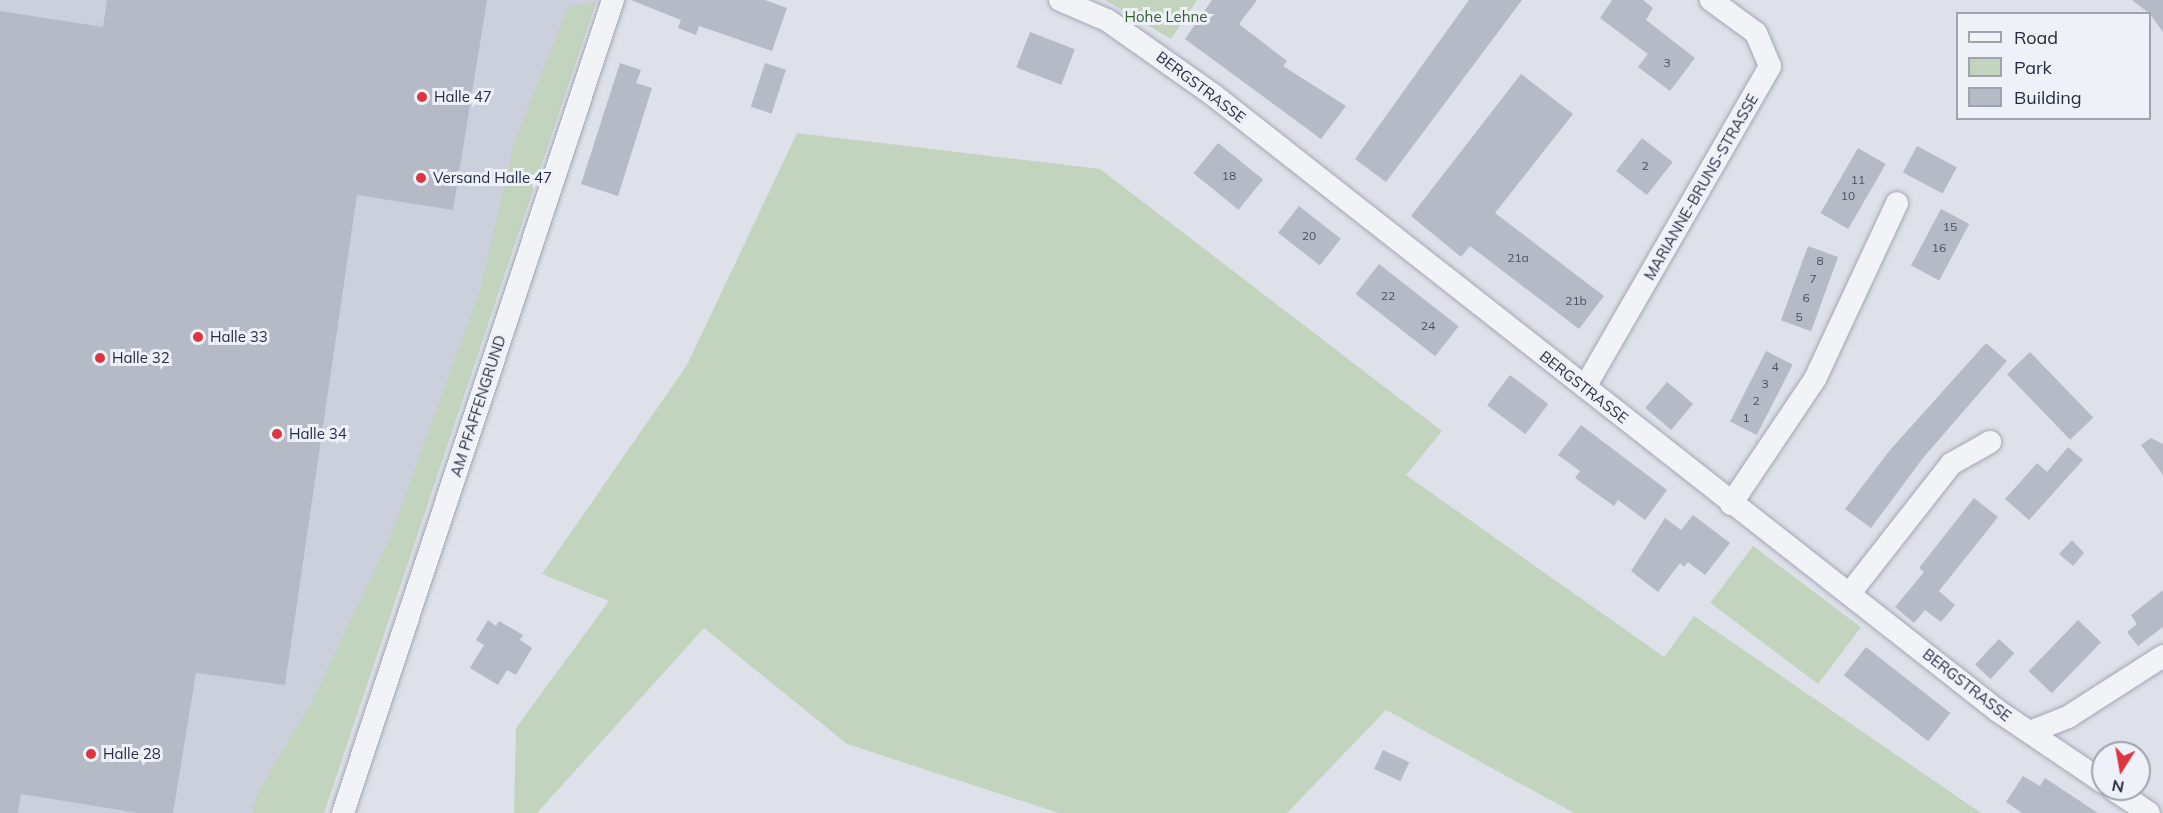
<!DOCTYPE html>
<html>
<head>
<meta charset="utf-8">
<style>
	body { margin:0 }
	#map { position:relative; width:2163px; height:813px; overflow:hidden; background:#dee1e9; font-family:Mulish,sans-serif }
	div>[style] { position:absolute }
	.built>* { inset:0; background:#ccd0dc }
	.green>* { inset:0; background:#c2d4be; transform-origin:0 0 }
	.building>* { inset:0; background:#b5bac7; transform-origin:0 0 }
	.roads { filter:drop-shadow(0 0 2px #a3a7b4) drop-shadow(0 0 2px #a3a7b4) }
	.street>* { height:22px; margin:-11px; padding:0 11px; transform-origin:11px; border-radius:11px; background:#f1f3f7 }
	.dots>* { width:16px; height:16px; translate:-50% -50%; box-sizing:border-box; border:3px solid #eef1f7; border-radius:50% }
	span { translate:-50% -50%; white-space:nowrap; text-align:center; line-height:1.15; -webkit-text-stroke:6px #eef1f7; paint-order:stroke }
	.number-label { font-size:12px; color:#4a5063 }
	.number-label span { -webkit-text-stroke-width:0 }
	.park-label { font-size:15px; color:#355f31 }
	.street-label { font-size:15px; color:#262d42 }
	.poi-label { font-size:15px; color:#262d42 }
	.left { translate:0 -50%; text-align:left }
	.legend { position:absolute; left:1956px; top:12px; width:195px; height:108px; box-sizing:border-box; background:#eef1f7; border:2px solid #9ea3af; margin:0; padding:8px 10px; list-style:none; font-size:18px; color:#262d42 }
	.legend li { display:flex; align-items:center; gap:12px; height:30px }
	.legend b { width:30px; border:2px solid #9ea3af }
	.north { position:absolute; left:2091px; top:741px; width:60px; height:60px; box-sizing:border-box; background:#eef1f7; border:2px solid #9ea3af; border-radius:50%; rotate:191deg; font-size:16px; font-weight:700; line-height:24px; text-align:center; color:#262d42 }
	.north::after { content:''; display:block; margin:auto; width:21px; height:27px; background:#dc353e; clip-path:polygon(50% 0,100% 100%,50% 72%,0 100%) }
</style>
</head>
<body>
<div id="map">
	<div class="built">
		<i style="clip-path:polygon(0 0,597px 0,324px 813px,0 813px)"></i>
	</div>
	<div class="green">
		<i style="clip-path:polygon(1105px 0,1197px 0,1171px 39px)"></i>
		<i style="clip-path:polygon(596px 2px,324px 813px,252px 813px,258px 792px,311px 703px,389px 540px,481px 287px,514px 143px,568px 7px)"></i>
		<i style="clip-path:polygon(797px 133px,1100px 169px,1442px 431px,1406px 475px,1664px 657px,1694px 616px,1981px 813px,1574px 813px,1386px 710px,1287px 813px,1059px 813px,847px 744px,704px 628px,537px 813px,514px 813px,516px 728px,609px 601px,542px 574px,687px 365px)"></i>
		<i style="left:1753px;top:546px;width:135px;height:71px;rotate:37deg"></i>
	</div>
	<div class="building">
		<i style="clip-path:polygon(107px 0,487px 0,453px 210px,357px 195px,285px 685px,196px 673px,173px 813px,138px 813px,21px 794px,18px 813px,0 813px,0 11px,103px 27px)"></i>
		<i style="clip-path:polygon(631px 0,765px 0,787px 8px,772px 51px,699px 26px,696px 35px,678px 28px,681px 20px)"></i>
		<i style="clip-path:polygon(1212px 0,1257px 0,1239px 24px,1287px 61px,1283px 66px,1346px 106px,1321px 139px,1185px 39px)"></i>
		<i style="clip-path:polygon(1469px 0,1522px 0,1386px 182px,1355px 159px)"></i>
		<i style="clip-path:polygon(1612px 0,1643px 0,1653px 8px,1646px 20px,1695px 58px,1670px 91px,1638px 67px,1648px 54px,1600px 18px)"></i>
		<i style="clip-path:polygon(2132px 0,2163px 0,2163px 32px,2150px 14px)"></i>
		<i style="left:1030px;top:32px;width:48px;height:38px;rotate:21deg"></i>
		<i style="clip-path:polygon(620px 63px,641px 70px,636px 83px,652px 88px,618px 196px,581px 184px)"></i>
		<i style="left:765px;top:63px;width:22px;height:46px;rotate:18deg"></i>
		<i style="clip-path:polygon(1521px 74px,1573px 114px,1495px 213px,1604px 296px,1579px 329px,1470px 246px,1461px 257px,1411px 216px)"></i>
		<i style="left:1642px;top:138px;width:39px;height:42px;rotate:38deg"></i>
		<i style="left:1218px;top:143px;width:58px;height:39px;rotate:39deg"></i>
		<i style="left:1917px;top:146px;width:45px;height:30px;rotate:28deg"></i>
		<i style="left:1858px;top:148px;width:32px;height:75px;rotate:30deg"></i>
		<i style="left:1299px;top:206px;width:53px;height:34px;rotate:38deg"></i>
		<i style="left:1941px;top:209px;width:32px;height:64px;rotate:28deg"></i>
		<i style="left:1808px;top:246px;width:32px;height:79px;rotate:20deg"></i>
		<i style="left:1379px;top:264px;width:101px;height:38px;rotate:38deg"></i>
		<i style="clip-path:polygon(1986px 343px,2007px 361px,1923px 458px,1871px 528px,1845px 509px,1890px 450px)"></i>
		<i style="left:1766px;top:351px;width:30px;height:79px;rotate:27deg"></i>
		<i style="left:2030px;top:352px;width:91px;height:32px;rotate:46deg"></i>
		<i style="left:1510px;top:375px;width:48px;height:38px;rotate:37deg"></i>
		<i style="left:1667px;top:382px;width:34px;height:34px;rotate:40deg"></i>
		<i style="clip-path:polygon(1581px 425px,1667px 490px,1645px 520px,1618px 500px,1614px 506px,1575px 478px,1580px 471px,1558px 455px)"></i>
		<i style="clip-path:polygon(2151px 438px,2163px 444px,2163px 475px,2141px 445px)"></i>
		<i style="clip-path:polygon(2068px 447px,2083px 460px,2029px 520px,2005px 499px,2037px 463px,2047px 472px)"></i>
		<i style="clip-path:polygon(1974px 498px,1998px 517px,1939px 591px,1955px 605px,1941px 622px,1925px 610px,1914px 623px,1895px 607px,1924px 572px,1919px 568px)"></i>
		<i style="clip-path:polygon(1693px 515px,1730px 543px,1705px 575px,1688px 562px,1684px 567px,1680px 563px,1658px 592px,1631px 571px,1665px 518px,1681px 530px)"></i>
		<i style="clip-path:polygon(2072px 540px,2084px 553px,2073px 566px,2059px 554px)"></i>
		<i style="clip-path:polygon(2163px 590px,2163px 627px,2138px 646px,2127px 632px,2137px 624px,2131px 615px)"></i>
		<i style="clip-path:polygon(488px 620px,496px 626px,499px 621px,523px 635px,520px 640px,532px 648px,516px 675px,507px 670px,498px 685px,470px 668px,484px 645px,476px 640px)"></i>
		<i style="left:2078px;top:620px;width:32px;height:71px;rotate:44deg"></i>
		<i style="left:1999px;top:639px;width:21px;height:35px;rotate:43deg"></i>
		<i style="left:1866px;top:647px;width:107px;height:36px;rotate:38deg"></i>
		<i style="left:1383px;top:750px;width:29px;height:21px;rotate:25deg"></i>
		<i style="clip-path:polygon(2023px 776px,2040px 786px,2045px 778px,2098px 813px,2022px 813px,2006px 802px)"></i>
	</div>
	<div class="roads">
		<div class="street">
			<i style="left:1060px;top:0;width:51px;rotate:23.1deg"></i>
			<i style="left:1107px;top:20px;width:128px;rotate:35.2deg"></i>
			<i style="left:1212px;top:94px;width:999px;rotate:38.13deg"></i>
			<i style="left:1998px;top:711px;width:127px;rotate:34.1deg"></i>
			<i style="left:1585px;top:387px;width:370px;rotate:-60deg"></i>
			<i style="left:1770px;top:66px;width:36px;rotate:-113deg"></i>
			<i style="left:1756px;top:33px;width:56px;rotate:-143.7deg"></i>
			<i style="left:1731px;top:504px;width:151px;rotate:-56.1deg"></i>
			<i style="left:1815px;top:379px;width:194px;rotate:-65deg"></i>
			<i style="left:1850px;top:593px;width:164px;rotate:-51.9deg"></i>
			<i style="left:1951px;top:464px;width:45px;rotate:-29.4deg"></i>
			<i style="left:2030px;top:732px;width:41px;rotate:-21.5deg"></i>
			<i style="left:2068px;top:717px;width:113px;rotate:-32.7deg"></i>
			<i style="left:2113px;top:789px;width:43px;rotate:33.7deg"></i>
			<i style="left:343px;top:813px;width:857px;rotate:-71.63deg"></i>
		</div>
	</div>
	<div class="dots">
		<i style="left:422px;top:97px;background:#dc353e"></i>
		<i style="left:421px;top:178px;background:#dc353e"></i>
		<i style="left:198px;top:337px;background:#dc353e"></i>
		<i style="left:100px;top:358px;background:#dc353e"></i>
		<i style="left:277px;top:434px;background:#dc353e"></i>
		<i style="left:91px;top:754px;background:#dc353e"></i>
	</div>
	<div class="number-label">
		<span style="left:1667px;top:63px">3</span>
		<span style="left:1645px;top:166px">2</span>
		<span style="left:1229px;top:176px">18</span>
		<span style="left:1858px;top:180px">11</span>
		<span style="left:1848px;top:196px">10</span>
		<span style="left:1950px;top:227px">15</span>
		<span style="left:1309px;top:236px">20</span>
		<span style="left:1939px;top:248px">16</span>
		<span style="left:1518px;top:258px">21a</span>
		<span style="left:1820px;top:261px">8</span>
		<span style="left:1813px;top:279px">7</span>
		<span style="left:1388px;top:296px">22</span>
		<span style="left:1806px;top:298px">6</span>
		<span style="left:1576px;top:301px">21b</span>
		<span style="left:1799px;top:317px">5</span>
		<span style="left:1428px;top:326px">24</span>
		<span style="left:1775px;top:367px">4</span>
		<span style="left:1765px;top:384px">3</span>
		<span style="left:1756px;top:401px">2</span>
		<span style="left:1746px;top:418px">1</span>
	</div>
	<div class="park-label">
		<span style="left:1166px;top:17px">Hohe Lehne</span>
	</div>
	<div class="street-label">
		<span style="left:1201px;top:87px;rotate:37deg">BERGSTRASSE</span>
		<span style="left:1701px;top:187px;rotate:-60deg">MARIANNE-BRUNS-STRASSE</span>
		<span style="left:1584px;top:387px;rotate:38deg">BERGSTRASSE</span>
		<span style="left:478px;top:406px;rotate:-72deg">AM PFAFFENGRUND</span>
		<span style="left:1967px;top:685px;rotate:38deg">BERGSTRASSE</span>
	</div>
	<div class="poi-label">
		<span class="left" style="left:434px;top:97px">Halle 47</span>
		<span class="left" style="left:433px;top:178px">Versand Halle 47</span>
		<span class="left" style="left:210px;top:337px">Halle 33</span>
		<span class="left" style="left:112px;top:358px">Halle 32</span>
		<span class="left" style="left:289px;top:434px">Halle 34</span>
		<span class="left" style="left:103px;top:754px">Halle 28</span>
	</div>
	<ul class="legend">
	<li><b style="height:8px;background:#f1f3f7"></b>Road</li>
	<li><b style="height:16px;background:#c2d4be"></b>Park</li>
	<li><b style="height:16px;background:#b5bac7"></b>Building</li>
	</ul>
	<div class="north">N</div>
</div>
</body>
</html>
